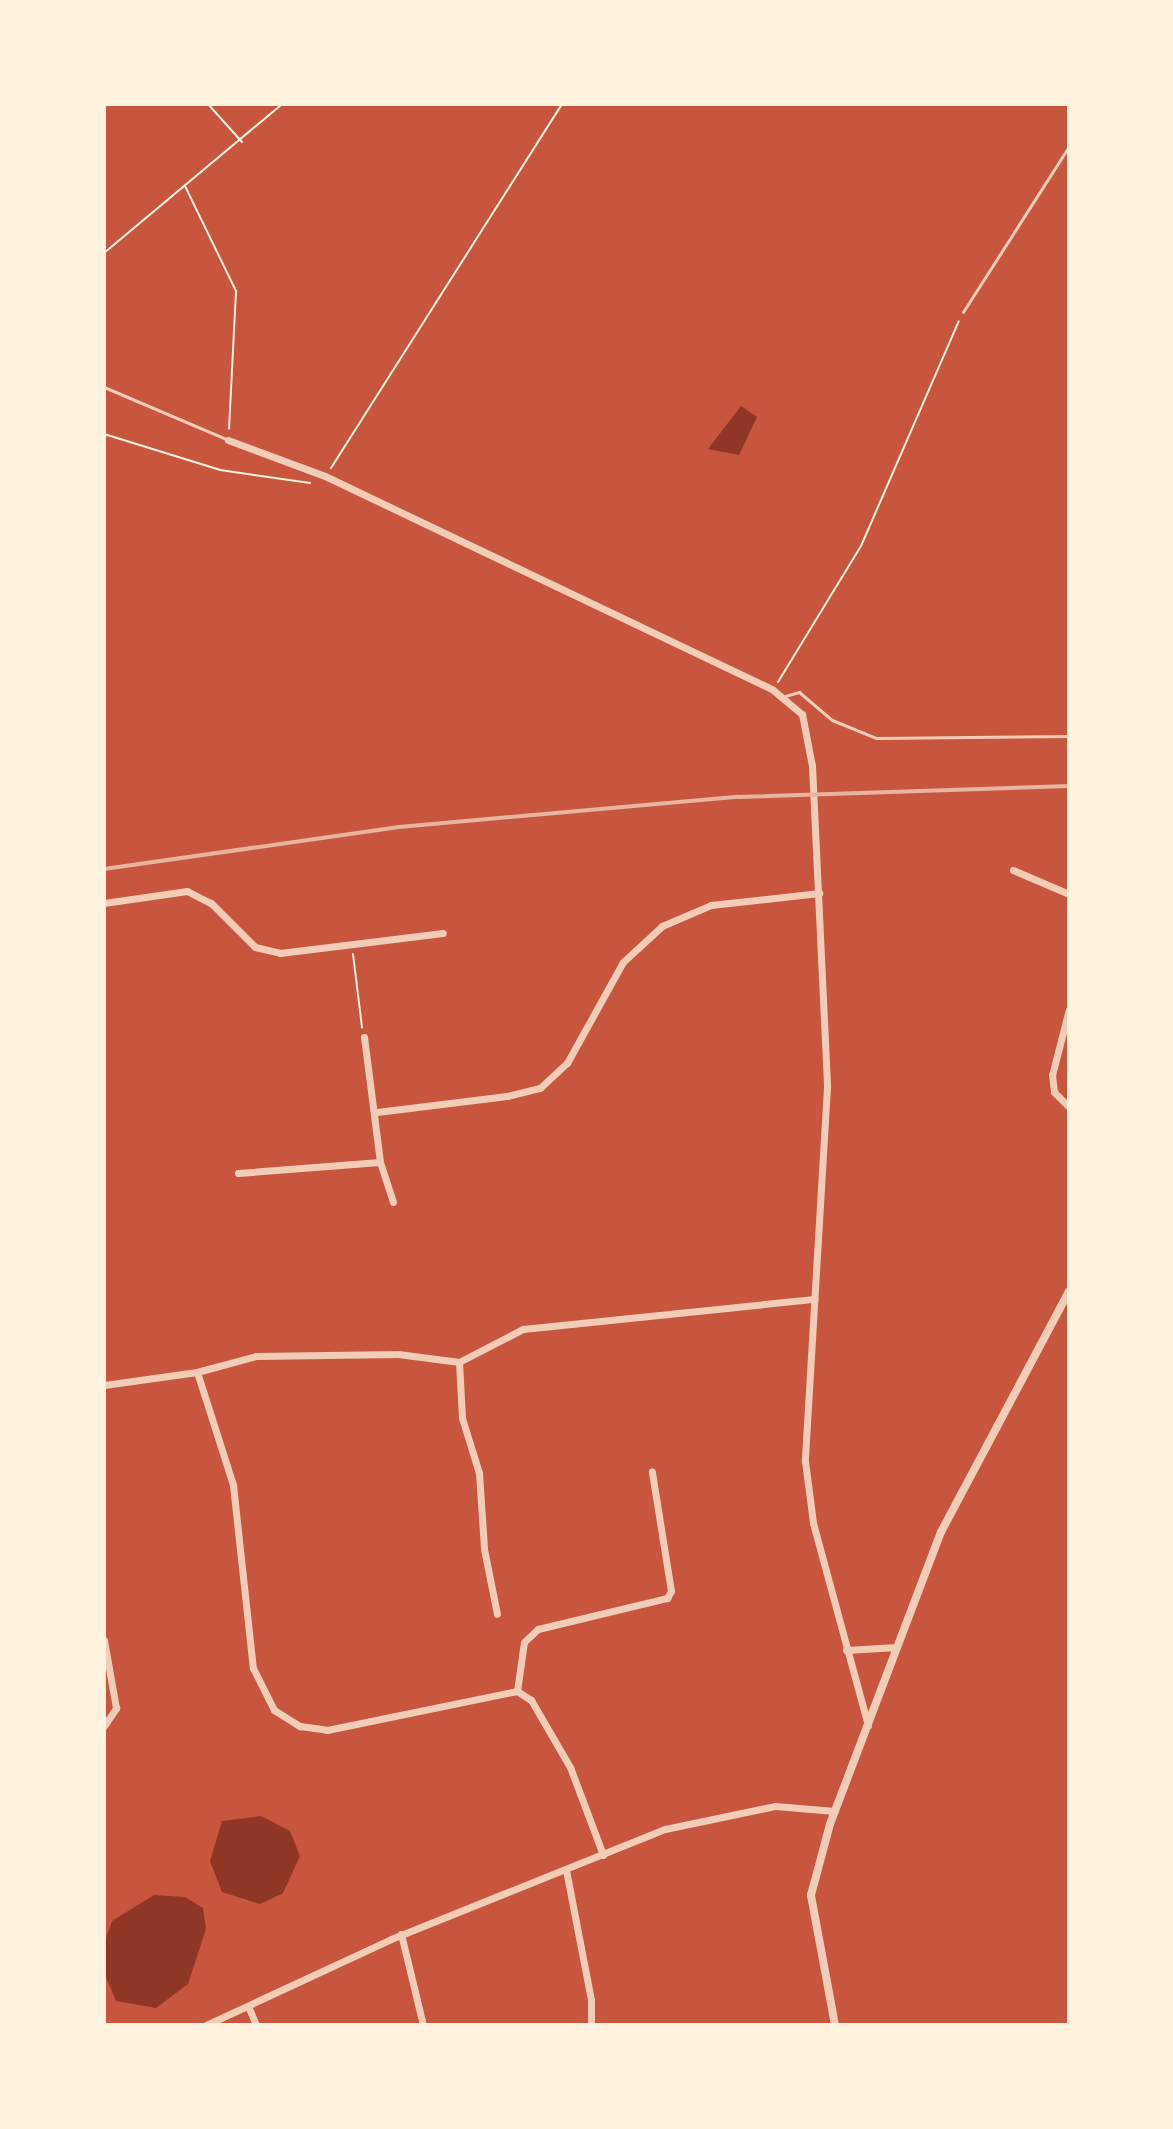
<!DOCTYPE html>
<html>
<head>
<meta charset="utf-8">
<style>
	body { margin:0 }
	#map { position:relative; width:1173px; height:2129px; overflow:hidden; background:#c8553d; font-family:"Open Sans",sans-serif }
	div>[style] { position:absolute }
	.water>* { inset:0; background:#8f3625 }
	.path>* { height:2px; margin:-1px; padding:0 1px; transform-origin:1px; border-radius:1px; background:#fff3e0 }
	.service>* { height:3px; margin:-1.5px; padding:0 1.5px; transform-origin:1.5px; border-radius:1.5px; background:#f1ccb7 }
	.minor>* { height:7px; margin:-3.5px; padding:0 3.5px; transform-origin:3.5px; border-radius:3.5px; background:#f1ccb7 }
	.tertiary>* { height:8px; margin:-4px; padding:0 4px; transform-origin:4px; border-radius:4px; background:#f1ccb7 }
	.rail>* { height:4px; margin:-2px; padding:0 2px; transform-origin:2px; border-radius:2px; background:#e9b49f }
	span { translate:-50% -50%; white-space:nowrap; text-align:center; line-height:1.15; -webkit-text-stroke:6px #fff3e0; paint-order:stroke }
	.frame { position:absolute; inset:0; border:106px solid #fff3e0; pointer-events:none }
</style>
</head>
<body>
<div id="map">
	<div class="water">
		<i style="clip-path:polygon(741px 406px,757px 417px,739px 455px,708px 449px)"></i>
		<i style="clip-path:polygon(261px 1816px,290px 1831px,300px 1856px,283px 1893px,260px 1904px,222px 1892px,210px 1861px,222px 1821px)"></i>
		<i style="clip-path:polygon(154px 1895px,185px 1897px,203px 1908px,206px 1929px,188px 1984px,156px 2008px,116px 2001px,104px 1973px,104px 1944px,112px 1921px)"></i>
	</div>
	<div class="path">
		<i style="left:208px;top:104px;width:51px;rotate:48.2deg"></i>
		<i style="left:185px;top:186px;width:117px;rotate:64.1deg"></i>
		<i style="left:236px;top:291px;width:138px;rotate:92.9deg"></i>
		<i style="left:104px;top:253px;width:232px;rotate:-39.9deg"></i>
		<i style="left:104px;top:434px;width:121px;rotate:17.2deg"></i>
		<i style="left:220px;top:470px;width:91px;rotate:8.2deg"></i>
		<i style="left:331px;top:468px;width:431px;rotate:-57.6deg"></i>
		<i style="left:778px;top:682px;width:159px;rotate:-58.6deg"></i>
		<i style="left:861px;top:546px;width:245px;rotate:-66.5deg"></i>
		<i style="left:353px;top:954px;width:74px;rotate:83deg"></i>
	</div>
	<div class="service">
		<i style="left:963px;top:312px;width:197px;rotate:-57.4deg"></i>
		<i style="left:104px;top:387px;width:135px;rotate:23.1deg"></i>
		<i style="left:785px;top:696px;width:15px;rotate:-16deg"></i>
		<i style="left:799px;top:692px;width:43px;rotate:40.3deg"></i>
		<i style="left:832px;top:720px;width:48px;rotate:22.2deg"></i>
		<i style="left:876px;top:738px;width:193px;rotate:-0.6deg"></i>
	</div>
	<div class="minor">
		<i style="left:228px;top:440px;width:103px;rotate:20.4deg"></i>
		<i style="left:325px;top:476px;width:496px;rotate:25.5deg"></i>
		<i style="left:773px;top:690px;width:38px;rotate:40deg"></i>
		<i style="left:802px;top:714px;width:53px;rotate:79.1deg"></i>
		<i style="left:812px;top:766px;width:321px;rotate:87.3deg"></i>
		<i style="left:827px;top:1087px;width:375px;rotate:93.4deg"></i>
		<i style="left:805px;top:1461px;width:63px;rotate:82.6deg"></i>
		<i style="left:813px;top:1523px;width:210px;rotate:74.8deg"></i>
		<i style="left:1013px;top:870px;width:61px;rotate:23.2deg"></i>
		<i style="left:104px;top:903px;width:84px;rotate:-8.2deg"></i>
		<i style="left:187px;top:891px;width:27px;rotate:27deg"></i>
		<i style="left:211px;top:903px;width:62px;rotate:45deg"></i>
		<i style="left:255px;top:947px;width:26px;rotate:13deg"></i>
		<i style="left:280px;top:953px;width:164px;rotate:-7deg"></i>
		<i style="left:1069px;top:1009px;width:68px;rotate:104.4deg"></i>
		<i style="left:1052px;top:1075px;width:17px;rotate:83deg"></i>
		<i style="left:1054px;top:1092px;width:21px;rotate:45deg"></i>
		<i style="left:364px;top:1037px;width:126px;rotate:82.7deg"></i>
		<i style="left:380px;top:1162px;width:42px;rotate:72deg"></i>
		<i style="left:377px;top:1112px;width:131px;rotate:-7deg"></i>
		<i style="left:507px;top:1096px;width:34px;rotate:-14deg"></i>
		<i style="left:540px;top:1088px;width:37px;rotate:-43deg"></i>
		<i style="left:567px;top:1063px;width:115px;rotate:-61deg"></i>
		<i style="left:623px;top:962px;width:53px;rotate:-42.7deg"></i>
		<i style="left:662px;top:926px;width:53px;rotate:-23.2deg"></i>
		<i style="left:711px;top:905px;width:109px;rotate:-6.3deg"></i>
		<i style="left:238px;top:1173px;width:142px;rotate:-4.4deg"></i>
		<i style="left:459px;top:1362px;width:56px;rotate:86.9deg"></i>
		<i style="left:462px;top:1418px;width:58px;rotate:72.8deg"></i>
		<i style="left:479px;top:1473px;width:76px;rotate:86.2deg"></i>
		<i style="left:484px;top:1549px;width:66px;rotate:78.7deg"></i>
		<i style="left:197px;top:1372px;width:119px;rotate:72.3deg"></i>
		<i style="left:233px;top:1485px;width:184px;rotate:83.8deg"></i>
		<i style="left:253px;top:1668px;width:47px;rotate:63.4deg"></i>
		<i style="left:274px;top:1710px;width:31px;rotate:32deg"></i>
		<i style="left:300px;top:1726px;width:27px;rotate:8deg"></i>
		<i style="left:327px;top:1730px;width:194px;rotate:-11.6deg"></i>
		<i style="left:104px;top:1385px;width:94px;rotate:-8deg"></i>
		<i style="left:197px;top:1372px;width:61px;rotate:-15.2deg"></i>
		<i style="left:256px;top:1356px;width:142px;rotate:-0.8deg"></i>
		<i style="left:398px;top:1354px;width:62px;rotate:7.5deg"></i>
		<i style="left:459px;top:1362px;width:72px;rotate:-27.3deg"></i>
		<i style="left:523px;top:1329px;width:293px;rotate:-5.9deg"></i>
		<i style="left:846px;top:1650px;width:51px;rotate:-3.4deg"></i>
		<i style="left:517px;top:1691px;width:49px;rotate:-81.9deg"></i>
		<i style="left:524px;top:1642px;width:19px;rotate:-43deg"></i>
		<i style="left:538px;top:1629px;width:133px;rotate:-13.5deg"></i>
		<i style="left:667px;top:1598px;width:8px;rotate:-60deg"></i>
		<i style="left:671px;top:1591px;width:121px;rotate:-99.1deg"></i>
		<i style="left:517px;top:1691px;width:17px;rotate:33deg"></i>
		<i style="left:531px;top:1700px;width:78px;rotate:59.8deg"></i>
		<i style="left:570px;top:1767px;width:94px;rotate:69.4deg"></i>
		<i style="left:104px;top:1726px;width:22px;rotate:-56deg"></i>
		<i style="left:116px;top:1708px;width:69px;rotate:-100deg"></i>
		<i style="left:566px;top:1870px;width:132px;rotate:79.1deg"></i>
		<i style="left:591px;top:2000px;width:25px;rotate:90deg"></i>
		<i style="left:401px;top:1934px;width:94px;rotate:76.4deg"></i>
		<i style="left:248px;top:2006px;width:21px;rotate:67deg"></i>
		<i style="left:206px;top:2025px;width:204px;rotate:-24.9deg"></i>
		<i style="left:391px;top:1939px;width:295px;rotate:-21.9deg"></i>
		<i style="left:665px;top:1829px;width:112px;rotate:-11.8deg"></i>
		<i style="left:775px;top:1806px;width:60px;rotate:4.8deg"></i>
	</div>
	<div class="tertiary">
		<i style="left:835px;top:2025px;width:132px;rotate:-100.5deg"></i>
		<i style="left:811px;top:1895px;width:73px;rotate:-75deg"></i>
		<i style="left:830px;top:1824px;width:312px;rotate:-69.2deg"></i>
		<i style="left:941px;top:1532px;width:273px;rotate:-62deg"></i>
	</div>
	<div class="rail">
		<i style="left:104px;top:869px;width:298px;rotate:-8.1deg"></i>
		<i style="left:399px;top:827px;width:340px;rotate:-5.1deg"></i>
		<i style="left:738px;top:797px;width:331px;rotate:-1.9deg"></i>
	</div>
	<div class="frame"></div>
</div>
</body>
</html>
